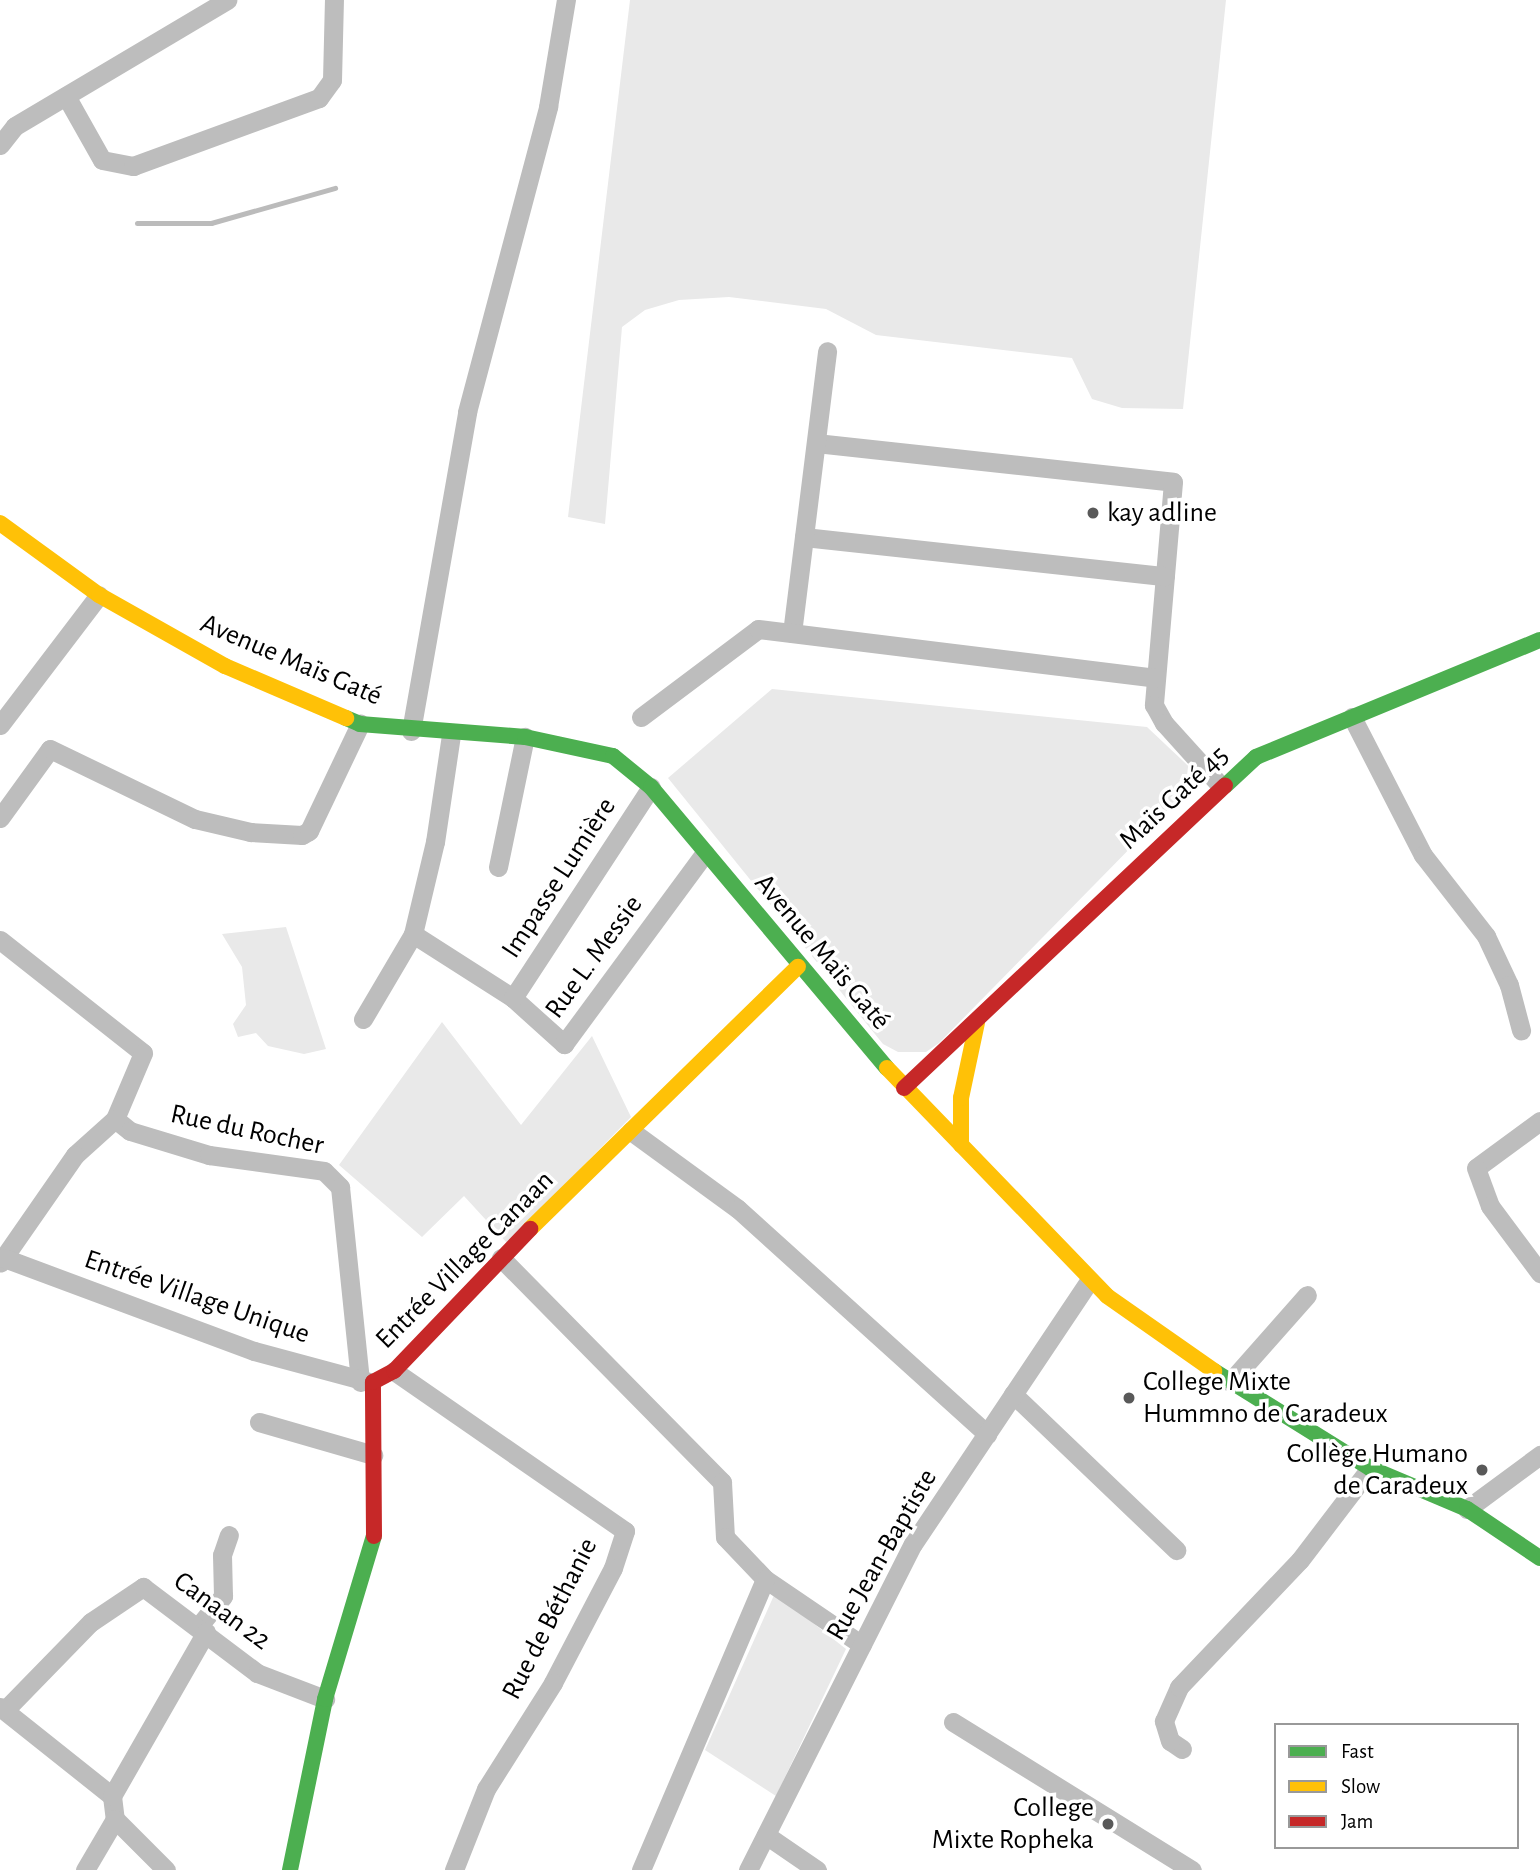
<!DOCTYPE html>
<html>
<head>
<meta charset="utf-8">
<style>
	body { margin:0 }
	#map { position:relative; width:1540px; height:1870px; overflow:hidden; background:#fff; font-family:"Alegreya Sans",sans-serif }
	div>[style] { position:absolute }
	.green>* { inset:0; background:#e9e9e9 }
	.stream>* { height:5px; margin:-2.5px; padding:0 2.5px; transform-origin:2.5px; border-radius:2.5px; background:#bbb }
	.street>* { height:19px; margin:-9.5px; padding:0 9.5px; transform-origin:9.5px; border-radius:9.5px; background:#bdbdbd }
	.fast>* { height:16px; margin:-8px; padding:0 8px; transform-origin:8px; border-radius:8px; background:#4caf50 }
	.slow>* { height:16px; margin:-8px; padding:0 8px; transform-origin:8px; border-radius:8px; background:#ffc107 }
	.jam>* { height:16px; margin:-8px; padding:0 8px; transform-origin:8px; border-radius:8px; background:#c62828 }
	.dots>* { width:19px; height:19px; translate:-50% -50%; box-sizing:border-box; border:4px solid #fff; border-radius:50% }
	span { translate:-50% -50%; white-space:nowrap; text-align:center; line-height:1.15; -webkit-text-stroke:7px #fff; paint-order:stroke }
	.poi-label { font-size:28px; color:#000 }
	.left { translate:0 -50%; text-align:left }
	.right { translate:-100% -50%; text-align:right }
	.street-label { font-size:28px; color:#000 }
	.legend { position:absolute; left:1274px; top:1723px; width:245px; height:126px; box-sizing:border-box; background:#fff; border:2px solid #999; margin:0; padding:9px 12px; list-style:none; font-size:21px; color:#000 }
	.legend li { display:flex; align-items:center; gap:14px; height:35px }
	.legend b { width:35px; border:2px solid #999 }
</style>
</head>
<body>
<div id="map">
	<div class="green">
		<i style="clip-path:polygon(630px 0,1226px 0,1183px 409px,1122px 408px,1092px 399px,1072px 358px,876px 335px,826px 309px,729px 297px,679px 300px,645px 310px,622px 327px,605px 524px,568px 517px)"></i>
		<i style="clip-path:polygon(772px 689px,1147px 727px,1200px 777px,939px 1043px,926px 1052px,898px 1052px,883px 1044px,668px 778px)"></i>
		<i style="clip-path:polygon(286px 927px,326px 1049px,304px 1054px,268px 1046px,256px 1033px,238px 1037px,233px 1024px,246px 1005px,242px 967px,222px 934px)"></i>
		<i style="clip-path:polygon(442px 1022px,521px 1125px,592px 1036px,631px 1117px,507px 1243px,464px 1196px,422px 1237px,339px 1165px)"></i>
		<i style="clip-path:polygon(775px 1593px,846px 1649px,776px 1796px,705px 1750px)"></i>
	</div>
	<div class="stream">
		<i style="left:137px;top:223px;width:74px"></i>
		<i style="left:211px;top:223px;width:129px;rotate:-15.8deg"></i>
	</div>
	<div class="street">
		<i style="left:66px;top:96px;width:73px;rotate:60.6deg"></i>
		<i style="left:102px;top:160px;width:32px;rotate:11deg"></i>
		<i style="left:133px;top:166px;width:198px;rotate:-20.1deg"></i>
		<i style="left:319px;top:98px;width:22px;rotate:-54deg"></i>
		<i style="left:332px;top:80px;width:80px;rotate:-88.6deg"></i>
		<i style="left:0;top:145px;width:24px;rotate:-52deg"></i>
		<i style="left:15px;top:126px;width:247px;rotate:-30.7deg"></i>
		<i style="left:816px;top:443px;width:359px;rotate:6.2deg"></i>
		<i style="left:1173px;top:482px;width:224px;rotate:94.9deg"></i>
		<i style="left:1154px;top:705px;width:21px;rotate:61deg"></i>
		<i style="left:1164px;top:723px;width:85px;rotate:47.9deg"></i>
		<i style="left:804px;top:537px;width:363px;rotate:6.2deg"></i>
		<i style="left:792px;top:633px;width:284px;rotate:-82.9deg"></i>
		<i style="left:641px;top:717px;width:146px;rotate:-36.9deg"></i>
		<i style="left:758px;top:629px;width:401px;rotate:7deg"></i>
		<i style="left:1352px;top:717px;width:155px;rotate:62.8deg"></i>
		<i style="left:1423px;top:855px;width:103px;rotate:52.1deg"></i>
		<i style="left:1486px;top:936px;width:54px;rotate:64.9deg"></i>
		<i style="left:1509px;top:985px;width:47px;rotate:75.1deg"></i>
		<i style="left:0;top:725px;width:163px;rotate:-52.7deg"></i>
		<i style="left:411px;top:731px;width:324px;rotate:-80deg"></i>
		<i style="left:467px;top:412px;width:316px;rotate:-75.1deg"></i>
		<i style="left:548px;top:107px;width:109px;rotate:-80.5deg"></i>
		<i style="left:0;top:818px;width:85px;rotate:-54.1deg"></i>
		<i style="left:50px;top:749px;width:161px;rotate:25.8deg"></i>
		<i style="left:195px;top:819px;width:57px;rotate:13.3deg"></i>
		<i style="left:250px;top:832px;width:52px;rotate:3.3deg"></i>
		<i style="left:302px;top:835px;width:8px;rotate:-30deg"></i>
		<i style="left:309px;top:831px;width:119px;rotate:-64.5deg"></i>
		<i style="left:498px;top:867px;width:133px;rotate:-78.3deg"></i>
		<i style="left:413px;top:934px;width:119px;rotate:32.6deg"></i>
		<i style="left:513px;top:998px;width:69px;rotate:42deg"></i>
		<i style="left:564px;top:1044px;width:237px;rotate:-53.6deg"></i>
		<i style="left:0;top:940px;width:182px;rotate:38.3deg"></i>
		<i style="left:143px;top:1053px;width:72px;rotate:113deg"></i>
		<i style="left:115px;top:1119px;width:54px;rotate:138deg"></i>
		<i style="left:75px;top:1155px;width:131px;rotate:124.8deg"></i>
		<i style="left:513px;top:998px;width:252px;rotate:-56.8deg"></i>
		<i style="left:363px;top:1019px;width:99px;rotate:-59.5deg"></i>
		<i style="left:413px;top:934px;width:95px;rotate:-76.6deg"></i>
		<i style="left:435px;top:842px;width:108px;rotate:-81.5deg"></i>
		<i style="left:115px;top:1119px;width:19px;rotate:39deg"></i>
		<i style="left:130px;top:1131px;width:83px;rotate:16.9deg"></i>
		<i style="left:209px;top:1155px;width:116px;rotate:7.9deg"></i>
		<i style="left:324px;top:1171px;width:23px;rotate:45deg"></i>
		<i style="left:340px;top:1187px;width:196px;rotate:84.1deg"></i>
		<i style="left:1540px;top:1121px;width:79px;rotate:143.7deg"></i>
		<i style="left:1476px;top:1168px;width:40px;rotate:69.8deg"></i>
		<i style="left:1490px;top:1206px;width:84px;rotate:53.3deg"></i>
		<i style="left:631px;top:1131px;width:132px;rotate:36.1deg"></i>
		<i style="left:738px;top:1209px;width:336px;rotate:42.1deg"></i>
		<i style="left:4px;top:1258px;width:267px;rotate:20.4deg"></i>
		<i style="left:254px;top:1351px;width:120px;rotate:15deg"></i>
		<i style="left:501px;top:1258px;width:315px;rotate:45.4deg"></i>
		<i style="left:722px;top:1482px;width:55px;rotate:86.9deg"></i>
		<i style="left:725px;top:1537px;width:58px;rotate:46.4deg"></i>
		<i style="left:765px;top:1579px;width:117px;rotate:34.2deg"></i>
		<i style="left:394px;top:1371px;width:281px;rotate:34.7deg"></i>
		<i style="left:625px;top:1531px;width:39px;rotate:108deg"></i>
		<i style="left:613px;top:1568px;width:130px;rotate:117.6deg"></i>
		<i style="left:553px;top:1683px;width:125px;rotate:122.3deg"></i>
		<i style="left:486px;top:1789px;width:87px;rotate:111.6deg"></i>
		<i style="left:1230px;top:1382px;width:116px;rotate:-48.5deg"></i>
		<i style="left:1013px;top:1394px;width:226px;rotate:43.7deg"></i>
		<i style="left:259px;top:1422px;width:119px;rotate:16.1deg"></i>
		<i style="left:1467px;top:1509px;width:91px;rotate:-36.5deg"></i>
		<i style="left:198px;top:1627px;width:40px;rotate:-51deg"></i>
		<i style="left:223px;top:1596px;width:41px;rotate:-91.4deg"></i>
		<i style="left:222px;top:1555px;width:21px;rotate:-71deg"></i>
		<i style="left:0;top:1707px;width:143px;rotate:38.5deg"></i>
		<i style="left:112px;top:1796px;width:23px;rotate:83deg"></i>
		<i style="left:115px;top:1819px;width:72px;rotate:45deg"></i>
		<i style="left:5px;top:1710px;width:123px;rotate:-45.7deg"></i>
		<i style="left:91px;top:1622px;width:63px;rotate:-33.9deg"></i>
		<i style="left:143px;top:1587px;width:143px;rotate:37deg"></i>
		<i style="left:257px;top:1673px;width:73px;rotate:20.9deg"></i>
		<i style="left:953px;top:1722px;width:281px;rotate:31.8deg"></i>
		<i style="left:1182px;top:1749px;width:14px;rotate:-146deg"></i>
		<i style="left:1170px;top:1741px;width:21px;rotate:-107deg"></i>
		<i style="left:1164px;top:1721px;width:37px;rotate:-66deg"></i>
		<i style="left:1179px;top:1687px;width:175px;rotate:-46.4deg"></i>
		<i style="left:1300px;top:1560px;width:116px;rotate:-52.7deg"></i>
		<i style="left:112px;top:1796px;width:189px;rotate:-60.2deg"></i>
		<i style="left:766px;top:1835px;width:62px;rotate:34.5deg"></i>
		<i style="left:85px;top:1870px;width:59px;rotate:-59.5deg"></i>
		<i style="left:641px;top:1870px;width:316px;rotate:-66.9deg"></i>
		<i style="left:748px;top:1870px;width:365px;rotate:-63.2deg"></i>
		<i style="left:913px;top:1544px;width:316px;rotate:-56.2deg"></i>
	</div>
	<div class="fast">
		<i style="left:346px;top:718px;width:15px;rotate:23deg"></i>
		<i style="left:360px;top:724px;width:166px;rotate:4.5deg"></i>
		<i style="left:525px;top:737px;width:90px;rotate:12.2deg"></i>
		<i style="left:613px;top:756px;width:49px;rotate:39.2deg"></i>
		<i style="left:651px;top:787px;width:367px;rotate:50deg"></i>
		<i style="left:1225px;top:786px;width:42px;rotate:-43.1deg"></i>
		<i style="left:1256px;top:757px;width:307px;rotate:-22.4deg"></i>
		<i style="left:1214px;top:1371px;width:184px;rotate:31.9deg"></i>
		<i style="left:1370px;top:1468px;width:105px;rotate:22.9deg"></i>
		<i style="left:1467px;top:1509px;width:88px;rotate:33.9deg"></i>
		<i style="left:290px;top:1870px;width:175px;rotate:-78.4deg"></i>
		<i style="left:325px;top:1699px;width:170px;rotate:-73.3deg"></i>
	</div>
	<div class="slow">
		<i style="left:0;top:523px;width:122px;rotate:36deg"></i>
		<i style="left:99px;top:595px;width:145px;rotate:29.4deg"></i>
		<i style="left:225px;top:666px;width:132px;rotate:23.3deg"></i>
		<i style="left:887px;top:1068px;width:317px;rotate:46deg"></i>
		<i style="left:1107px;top:1296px;width:131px;rotate:35deg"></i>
		<i style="left:961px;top:1145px;width:47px;rotate:-90deg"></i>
		<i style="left:961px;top:1098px;width:77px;rotate:-78deg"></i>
		<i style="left:530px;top:1229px;width:375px;rotate:-44.4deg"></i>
	</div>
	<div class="jam">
		<i style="left:904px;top:1088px;width:441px;rotate:-43.3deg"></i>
		<i style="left:374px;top:1536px;width:154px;rotate:-90.4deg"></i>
		<i style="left:373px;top:1382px;width:24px;rotate:-28deg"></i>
		<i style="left:394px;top:1371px;width:197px;rotate:-46.2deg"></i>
	</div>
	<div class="dots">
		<i style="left:1093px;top:513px;background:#595959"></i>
		<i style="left:1129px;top:1398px;background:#595959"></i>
		<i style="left:1482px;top:1470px;background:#595959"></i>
		<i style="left:1108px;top:1824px;background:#595959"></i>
	</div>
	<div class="poi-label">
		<span class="left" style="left:1107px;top:513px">kay adline</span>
		<span class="left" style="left:1143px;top:1398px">College Mixte<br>Hummno de Caradeux</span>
		<span class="right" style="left:1468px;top:1470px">Collège Humano<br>de Caradeux</span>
		<span class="right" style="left:1094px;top:1824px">College<br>Mixte Ropheka</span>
	</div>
	<div class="street-label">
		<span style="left:291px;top:660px;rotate:23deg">Avenue Maïs Gaté</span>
		<span style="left:1174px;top:798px;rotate:-43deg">Maïs Gaté 45</span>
		<span style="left:559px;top:878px;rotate:-57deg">Impasse Lumière</span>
		<span style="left:822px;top:952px;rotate:50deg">Avenue Maïs Gaté</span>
		<span style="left:594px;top:957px;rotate:-54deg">Rue L. Messie</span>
		<span style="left:247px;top:1130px;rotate:12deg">Rue du Rocher</span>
		<span style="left:465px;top:1260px;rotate:-45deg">Entrée Village Canaan</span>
		<span style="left:197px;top:1297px;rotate:19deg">Entrée Village Unique</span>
		<span style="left:882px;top:1555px;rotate:-60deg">Rue Jean-Baptiste</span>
		<span style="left:222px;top:1611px;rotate:36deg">Canaan 22</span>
		<span style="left:550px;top:1619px;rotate:-63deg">Rue de Béthanie</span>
	</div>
	<ul class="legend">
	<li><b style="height:9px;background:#4caf50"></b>Fast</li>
	<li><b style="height:9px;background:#ffc107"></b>Slow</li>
	<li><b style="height:9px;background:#c62828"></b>Jam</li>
	</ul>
</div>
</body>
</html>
